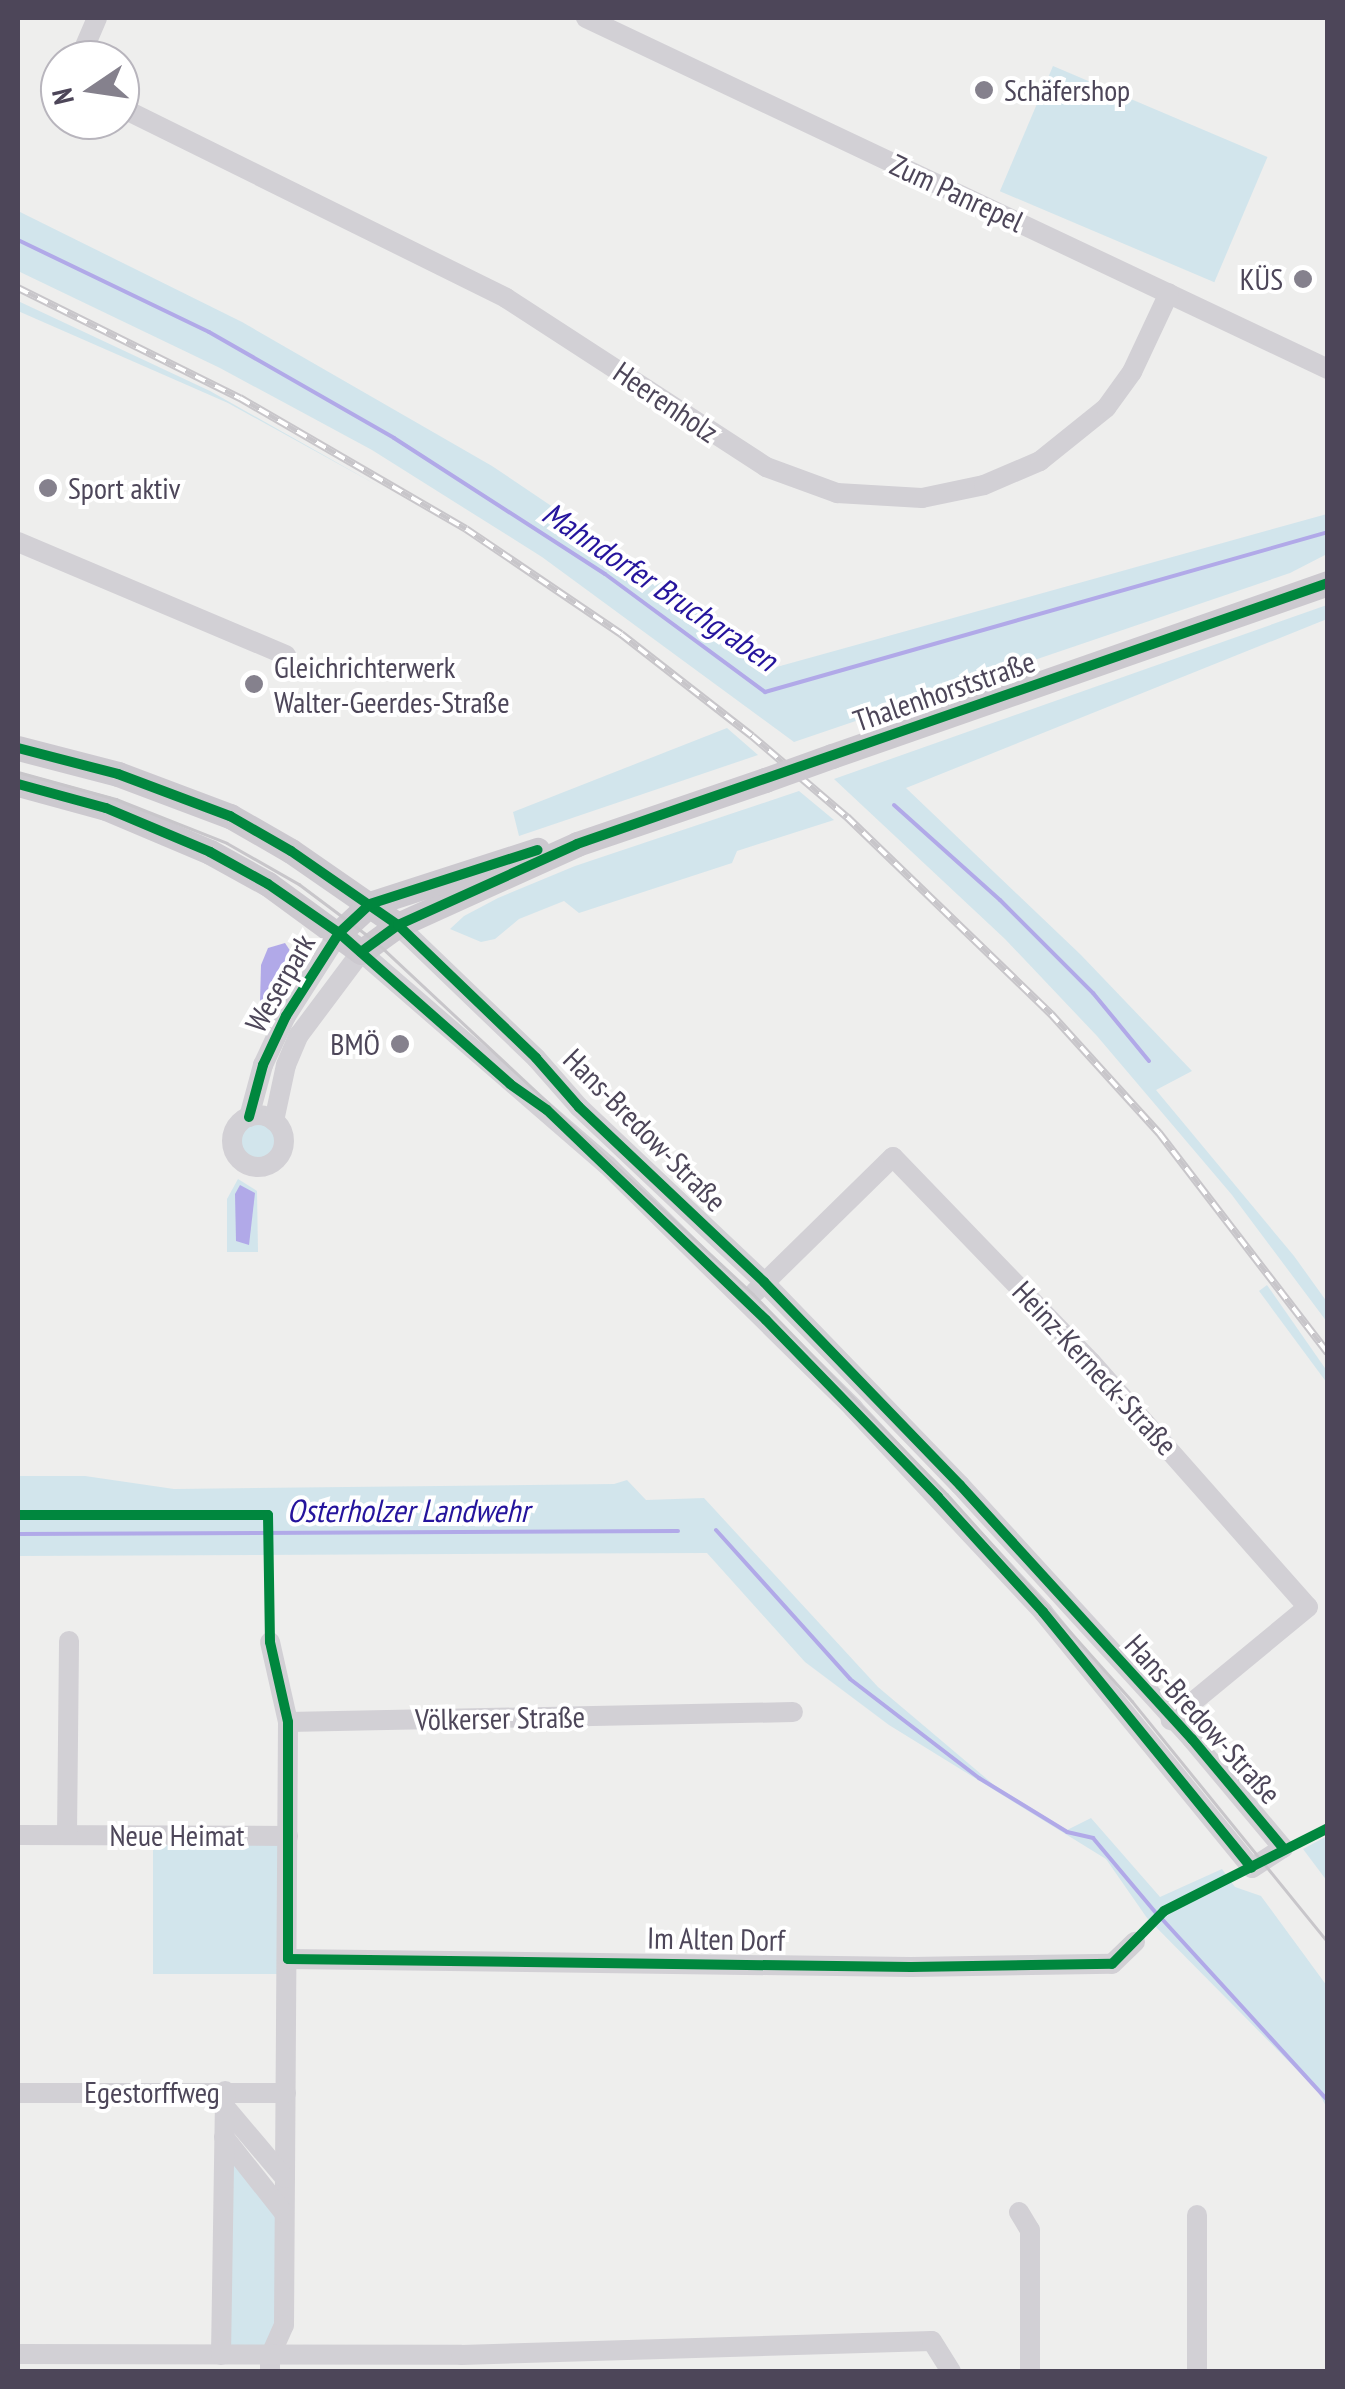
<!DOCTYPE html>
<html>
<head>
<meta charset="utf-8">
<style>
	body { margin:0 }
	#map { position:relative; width:1345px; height:2389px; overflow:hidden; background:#eeeeed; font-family:"PT Sans Narrow",sans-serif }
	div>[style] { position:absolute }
	.green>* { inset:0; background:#d2e5ec; transform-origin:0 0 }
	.round { border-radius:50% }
	.water>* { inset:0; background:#b1a9e8 }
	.stream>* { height:4px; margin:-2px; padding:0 2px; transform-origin:2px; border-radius:2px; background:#b1a9e8 }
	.minor>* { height:20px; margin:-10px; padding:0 10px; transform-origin:10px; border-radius:10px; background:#d2d0d5 }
	.minor>.ring { margin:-10px; padding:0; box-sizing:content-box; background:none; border:20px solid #d2d0d5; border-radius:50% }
	.major>* { height:25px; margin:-12.5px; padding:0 12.5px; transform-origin:12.5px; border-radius:12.5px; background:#ccc9cf }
	.tram>* { height:2.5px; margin:-1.25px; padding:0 1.25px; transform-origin:1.25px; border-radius:1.25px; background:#c8c6ca }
	.rail>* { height:8px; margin-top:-4px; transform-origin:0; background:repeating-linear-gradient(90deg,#fff 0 11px,#c8c6ca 0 22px); box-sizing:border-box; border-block:2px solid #c8c6ca }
	.major-bridge>* { height:25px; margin:-12.5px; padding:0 12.5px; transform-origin:12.5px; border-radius:12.5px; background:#ccc9cf }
	.cycleway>* { height:10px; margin:-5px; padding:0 5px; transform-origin:5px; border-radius:5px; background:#00873e }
	.dots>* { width:28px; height:28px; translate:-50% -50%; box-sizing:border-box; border:5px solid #fff; border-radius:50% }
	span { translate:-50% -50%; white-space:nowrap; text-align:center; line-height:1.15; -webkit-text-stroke:8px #fff; paint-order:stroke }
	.poi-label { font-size:30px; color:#4d4659 }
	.left { translate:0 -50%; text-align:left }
	.right { translate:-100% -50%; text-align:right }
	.street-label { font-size:30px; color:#4d4659 }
	.water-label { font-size:32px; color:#25149d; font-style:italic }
	.frame { position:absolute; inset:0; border:20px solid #4d4659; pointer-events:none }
	.north { position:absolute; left:40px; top:40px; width:100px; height:100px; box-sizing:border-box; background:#fff; border:2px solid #b8b5bd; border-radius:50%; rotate:257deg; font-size:28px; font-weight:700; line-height:40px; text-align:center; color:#4d4659 }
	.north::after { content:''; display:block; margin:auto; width:35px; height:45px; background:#85818d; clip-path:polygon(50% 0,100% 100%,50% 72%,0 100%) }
</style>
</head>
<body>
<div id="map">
	<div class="green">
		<i style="left:1053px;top:66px;width:233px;height:136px;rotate:23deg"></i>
		<i style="clip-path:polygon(18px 211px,242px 322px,492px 466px,639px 565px,773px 668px,1327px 514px,1327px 554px,1290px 573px,794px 742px,542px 557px,372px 450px,220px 368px,18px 271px)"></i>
		<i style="clip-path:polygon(18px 301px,210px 391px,382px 488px,228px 403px,18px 311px)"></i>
		<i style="clip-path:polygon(1327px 605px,1327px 619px,906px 788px,1081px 955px,1192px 1071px,1156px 1090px,1294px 1256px,1327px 1302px,1327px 1322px,1232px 1195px,1097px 1036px,1005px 939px,834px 779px)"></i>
		<i style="clip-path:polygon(727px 728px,758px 755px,519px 836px,513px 812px)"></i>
		<i style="clip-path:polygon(799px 791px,834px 820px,737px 851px,732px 863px,579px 913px,564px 901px,519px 919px,495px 939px,481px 942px,450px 929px,464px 916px,498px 898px,575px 866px)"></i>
		<i class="round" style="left:240px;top:1123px;width:36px;height:36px"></i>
		<i style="clip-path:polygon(238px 1179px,257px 1191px,258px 1252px,227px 1252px,227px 1199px)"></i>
		<i style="clip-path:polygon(1267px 1285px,1327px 1371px,1327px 1383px,1259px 1291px)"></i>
		<i style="clip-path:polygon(18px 1476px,85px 1476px,174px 1489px,614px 1484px,627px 1480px,646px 1500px,704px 1498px,878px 1687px,994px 1785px,1067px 1830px,1091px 1818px,1160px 1897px,1222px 1869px,1235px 1887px,1261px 1896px,1327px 1986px,1327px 2108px,1317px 2090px,1147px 1918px,1106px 1859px,889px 1725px,805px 1662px,707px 1553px,18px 1556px)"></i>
		<i style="clip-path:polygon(1327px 1836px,1327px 1881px,1303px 1849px)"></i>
		<i style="left:153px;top:1842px;width:127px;height:132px"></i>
		<i style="clip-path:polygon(229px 2155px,277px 2214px,275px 2330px,266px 2348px,232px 2347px,228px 2339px)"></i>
	</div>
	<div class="water">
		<i style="clip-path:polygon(285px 943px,293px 955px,293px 971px,276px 998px,260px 1002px,261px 965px,268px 948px)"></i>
		<i style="clip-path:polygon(240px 1185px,255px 1193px,249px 1245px,236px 1241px,235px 1194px)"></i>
	</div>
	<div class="stream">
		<i style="left:18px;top:240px;width:212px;rotate:25.7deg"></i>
		<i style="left:209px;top:332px;width:213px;rotate:29.8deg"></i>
		<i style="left:394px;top:438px;width:251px;rotate:32.8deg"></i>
		<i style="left:605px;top:574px;width:199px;rotate:36.4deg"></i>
		<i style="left:765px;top:692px;width:585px;rotate:-15.86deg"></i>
		<i style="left:894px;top:805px;width:142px;rotate:41.9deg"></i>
		<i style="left:1000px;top:900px;width:132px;rotate:45deg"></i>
		<i style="left:1093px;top:993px;width:88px;rotate:50.5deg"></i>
		<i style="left:716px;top:1530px;width:200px;rotate:48deg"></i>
		<i style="left:850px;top:1679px;width:163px;rotate:37.5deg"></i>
		<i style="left:979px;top:1778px;width:103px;rotate:31.5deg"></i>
		<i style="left:1067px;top:1832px;width:27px;rotate:13deg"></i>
		<i style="left:1093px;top:1838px;width:98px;rotate:50deg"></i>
		<i style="left:18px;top:1534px;width:660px;rotate:-0.26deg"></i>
		<i style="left:1162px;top:1919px;width:246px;rotate:47.6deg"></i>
	</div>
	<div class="minor">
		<i style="left:586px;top:18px;width:821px;rotate:25.32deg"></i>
		<i style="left:79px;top:60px;width:46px;rotate:-66.8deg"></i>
		<i style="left:120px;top:107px;width:431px;rotate:26.3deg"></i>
		<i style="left:506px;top:298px;width:310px;rotate:33deg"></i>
		<i style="left:766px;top:467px;width:76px;rotate:20.1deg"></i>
		<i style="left:837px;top:493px;width:85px;rotate:3.4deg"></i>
		<i style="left:922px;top:498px;width:63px;rotate:-11.8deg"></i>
		<i style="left:984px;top:485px;width:61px;rotate:-23.2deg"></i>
		<i style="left:1040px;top:461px;width:85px;rotate:-38.8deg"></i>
		<i style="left:1106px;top:408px;width:44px;rotate:-54.2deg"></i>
		<i style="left:1132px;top:372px;width:87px;rotate:-64.9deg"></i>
		<i style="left:18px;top:542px;width:291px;rotate:22.9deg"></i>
		<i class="ring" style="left:232px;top:1115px;width:32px;height:32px"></i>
		<i style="left:249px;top:1117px;width:54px;rotate:-74.9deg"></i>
		<i style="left:263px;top:1065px;width:54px;rotate:-64.9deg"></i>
		<i style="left:286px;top:1016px;width:98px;rotate:-57.4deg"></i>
		<i style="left:274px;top:1121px;width:57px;rotate:-77.9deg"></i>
		<i style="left:286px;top:1065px;width:33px;rotate:-67deg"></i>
		<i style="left:299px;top:1035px;width:104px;rotate:-53.2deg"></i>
		<i style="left:361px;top:952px;width:325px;rotate:40.9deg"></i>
		<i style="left:607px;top:1165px;width:346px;rotate:44.6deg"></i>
		<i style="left:853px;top:1408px;width:279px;rotate:47deg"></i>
		<i style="left:1043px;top:1612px;width:330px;rotate:50.8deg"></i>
		<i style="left:1252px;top:1868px;width:37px;rotate:-33deg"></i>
		<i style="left:1283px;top:1848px;width:142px;rotate:-129.9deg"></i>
		<i style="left:1192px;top:1739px;width:344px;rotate:-132.4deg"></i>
		<i style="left:960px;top:1485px;width:282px;rotate:-134deg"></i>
		<i style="left:764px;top:1282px;width:255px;rotate:-136.6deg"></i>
		<i style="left:579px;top:1107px;width:65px;rotate:-131.3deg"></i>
		<i style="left:536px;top:1058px;width:192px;rotate:-136.1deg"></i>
		<i style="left:755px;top:1292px;width:193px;rotate:-44.4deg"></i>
		<i style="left:893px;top:1157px;width:285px;rotate:46deg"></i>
		<i style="left:1091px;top:1362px;width:327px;rotate:48.5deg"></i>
		<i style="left:1308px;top:1607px;width:178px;rotate:140.5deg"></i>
		<i style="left:270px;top:1642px;width:82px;rotate:77.3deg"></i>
		<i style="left:288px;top:1722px;width:603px;rotate:90.38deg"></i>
		<i style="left:284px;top:2325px;width:35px;rotate:114deg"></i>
		<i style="left:270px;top:2357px;width:15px;rotate:90deg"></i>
		<i style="left:288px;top:1722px;width:505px;rotate:-1.13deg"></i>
		<i style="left:18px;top:1835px;width:270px;rotate:0.2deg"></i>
		<i style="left:67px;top:1835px;width:194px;rotate:-89.4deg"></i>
		<i style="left:288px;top:1959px;width:623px;rotate:0.74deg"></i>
		<i style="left:911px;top:1967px;width:201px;rotate:-0.9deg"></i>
		<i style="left:1112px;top:1964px;width:32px;rotate:-44deg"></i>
		<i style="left:18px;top:2093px;width:268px"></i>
		<i style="left:225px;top:2107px;width:93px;rotate:49.8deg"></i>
		<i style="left:224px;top:2137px;width:97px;rotate:51.7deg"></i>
		<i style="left:1019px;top:2212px;width:21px;rotate:59deg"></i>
		<i style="left:1030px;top:2230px;width:142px;rotate:90deg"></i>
		<i style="left:1197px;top:2215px;width:157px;rotate:90deg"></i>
		<i style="left:18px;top:2354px;width:443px;rotate:0.1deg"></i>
		<i style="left:461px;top:2355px;width:471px;rotate:-1.7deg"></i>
		<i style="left:932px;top:2341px;width:36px;rotate:58deg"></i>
		<i style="left:221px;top:2355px;width:264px;rotate:-89.1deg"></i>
	</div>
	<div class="major">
		<i style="left:18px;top:748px;width:103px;rotate:14.6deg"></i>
		<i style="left:118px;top:774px;width:120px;rotate:20.6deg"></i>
		<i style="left:230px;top:816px;width:70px;rotate:29.8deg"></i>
		<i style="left:291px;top:851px;width:130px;rotate:34.7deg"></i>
		<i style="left:832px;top:756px;width:525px;rotate:-19.23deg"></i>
		<i style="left:18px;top:784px;width:91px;rotate:15.3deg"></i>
		<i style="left:106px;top:808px;width:113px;rotate:22.9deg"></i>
		<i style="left:210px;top:852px;width:66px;rotate:28.9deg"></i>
		<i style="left:268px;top:884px;width:115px;rotate:36.2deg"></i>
		<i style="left:361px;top:952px;width:46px;rotate:-36.1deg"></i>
		<i style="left:398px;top:925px;width:196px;rotate:-24.3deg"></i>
		<i style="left:577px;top:844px;width:199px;rotate:-18.8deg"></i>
		<i style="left:339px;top:933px;width:42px;rotate:-43.1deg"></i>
		<i style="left:370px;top:904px;width:176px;rotate:-17.9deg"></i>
	</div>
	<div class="tram">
		<i style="left:18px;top:772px;width:102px;rotate:15.4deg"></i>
		<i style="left:116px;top:799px;width:119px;rotate:21.6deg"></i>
		<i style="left:227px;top:843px;width:83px;rotate:29.7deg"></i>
		<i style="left:299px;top:884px;width:95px;rotate:36.9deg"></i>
		<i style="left:375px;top:941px;width:517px;rotate:43.04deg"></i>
		<i style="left:753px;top:1294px;width:279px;rotate:45.9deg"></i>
		<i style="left:947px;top:1494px;width:278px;rotate:48.2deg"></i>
		<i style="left:1132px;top:1701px;width:311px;rotate:50.9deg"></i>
	</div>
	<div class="rail">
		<i style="left:18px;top:288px;width:248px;rotate:26.4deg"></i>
		<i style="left:240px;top:398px;width:261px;rotate:30.1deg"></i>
		<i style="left:466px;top:529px;width:187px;rotate:34.1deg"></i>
		<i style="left:621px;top:634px;width:166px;rotate:37.9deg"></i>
		<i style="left:752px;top:736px;width:125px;rotate:40.5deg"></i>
		<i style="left:847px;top:817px;width:284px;rotate:44deg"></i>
		<i style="left:1051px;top:1014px;width:161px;rotate:47.8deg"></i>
		<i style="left:1159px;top:1133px;width:277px;rotate:52.5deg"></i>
	</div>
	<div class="major-bridge">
		<i style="left:765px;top:780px;width:71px;rotate:-19.7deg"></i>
	</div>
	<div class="cycleway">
		<i style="left:18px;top:748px;width:103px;rotate:14.6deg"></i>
		<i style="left:118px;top:774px;width:120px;rotate:20.6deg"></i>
		<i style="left:230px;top:816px;width:70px;rotate:29.8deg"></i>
		<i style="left:291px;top:851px;width:130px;rotate:34.7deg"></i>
		<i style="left:398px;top:925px;width:192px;rotate:43.9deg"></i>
		<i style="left:536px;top:1058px;width:65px;rotate:48.7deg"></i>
		<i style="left:579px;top:1107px;width:255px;rotate:43.4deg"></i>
		<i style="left:764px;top:1282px;width:282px;rotate:46deg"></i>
		<i style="left:960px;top:1485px;width:344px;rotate:47.6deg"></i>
		<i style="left:1192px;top:1739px;width:142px;rotate:50.1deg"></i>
		<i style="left:18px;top:784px;width:91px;rotate:15.3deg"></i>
		<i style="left:106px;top:808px;width:113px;rotate:22.9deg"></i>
		<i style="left:210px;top:852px;width:66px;rotate:28.9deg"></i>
		<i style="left:268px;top:884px;width:86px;rotate:34.6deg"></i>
		<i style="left:339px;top:933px;width:228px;rotate:41.4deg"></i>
		<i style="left:510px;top:1084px;width:45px;rotate:35.1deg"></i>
		<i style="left:547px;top:1110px;width:303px;rotate:43.8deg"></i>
		<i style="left:766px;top:1320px;width:247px;rotate:45.8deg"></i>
		<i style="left:938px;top:1497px;width:156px;rotate:47.6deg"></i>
		<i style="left:1043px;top:1612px;width:330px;rotate:50.8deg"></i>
		<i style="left:361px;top:952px;width:46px;rotate:-36.1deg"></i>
		<i style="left:398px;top:925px;width:196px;rotate:-24.3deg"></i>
		<i style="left:577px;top:844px;width:795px;rotate:-19.16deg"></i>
		<i style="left:249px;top:1117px;width:54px;rotate:-74.9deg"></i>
		<i style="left:263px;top:1065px;width:54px;rotate:-64.9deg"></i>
		<i style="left:286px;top:1016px;width:98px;rotate:-57.4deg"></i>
		<i style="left:339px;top:933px;width:42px;rotate:-43.1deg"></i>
		<i style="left:370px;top:904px;width:176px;rotate:-17.9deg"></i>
		<i style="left:18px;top:1515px;width:250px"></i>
		<i style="left:268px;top:1515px;width:127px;rotate:89.1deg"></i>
		<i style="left:270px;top:1642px;width:82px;rotate:77.3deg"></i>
		<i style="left:288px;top:1722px;width:237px;rotate:90deg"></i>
		<i style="left:288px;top:1959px;width:623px;rotate:0.74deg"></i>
		<i style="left:911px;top:1967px;width:201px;rotate:-0.9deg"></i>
		<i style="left:1112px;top:1964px;width:74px;rotate:-45.5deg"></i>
		<i style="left:1164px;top:1911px;width:184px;rotate:-26.8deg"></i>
	</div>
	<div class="dots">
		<i style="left:984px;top:90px;background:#85818d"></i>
		<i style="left:1303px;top:279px;background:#85818d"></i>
		<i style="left:48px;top:488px;background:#85818d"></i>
		<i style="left:254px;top:684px;background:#85818d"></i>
		<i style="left:400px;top:1044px;background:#85818d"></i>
	</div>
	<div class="poi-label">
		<span class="left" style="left:1004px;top:90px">Schäfershop</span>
		<span class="right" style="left:1283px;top:279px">KÜS</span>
		<span class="left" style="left:68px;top:488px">Sport aktiv</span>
		<span class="left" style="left:274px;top:684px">Gleichrichterwerk<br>Walter-Geerdes-Straße</span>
		<span class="right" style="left:380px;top:1044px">BMÖ</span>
	</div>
	<div class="street-label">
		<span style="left:957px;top:193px;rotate:25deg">Zum Panrepel</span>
		<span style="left:666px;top:402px;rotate:34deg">Heerenholz</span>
		<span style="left:944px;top:691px;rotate:-19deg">Thalenhorststraße</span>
		<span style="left:280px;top:983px;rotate:-60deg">Weserpark</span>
		<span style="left:645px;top:1130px;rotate:45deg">Hans-Bredow-Straße</span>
		<span style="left:1095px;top:1368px;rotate:47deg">Heinz-Kerneck-Straße</span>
		<span style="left:500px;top:1718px;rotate:-1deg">Völkerser Straße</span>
		<span style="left:1203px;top:1719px;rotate:48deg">Hans-Bredow-Straße</span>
		<span style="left:177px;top:1835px">Neue Heimat</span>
		<span style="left:716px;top:1939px;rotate:1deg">Im Alten Dorf</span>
		<span style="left:152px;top:2092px">Egestorffweg</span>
	</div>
	<div class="water-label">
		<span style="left:660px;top:586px;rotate:34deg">Mahndorfer Bruchgraben</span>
		<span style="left:408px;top:1510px">Osterholzer Landwehr</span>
	</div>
	<div class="frame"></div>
	<div class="north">N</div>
</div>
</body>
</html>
